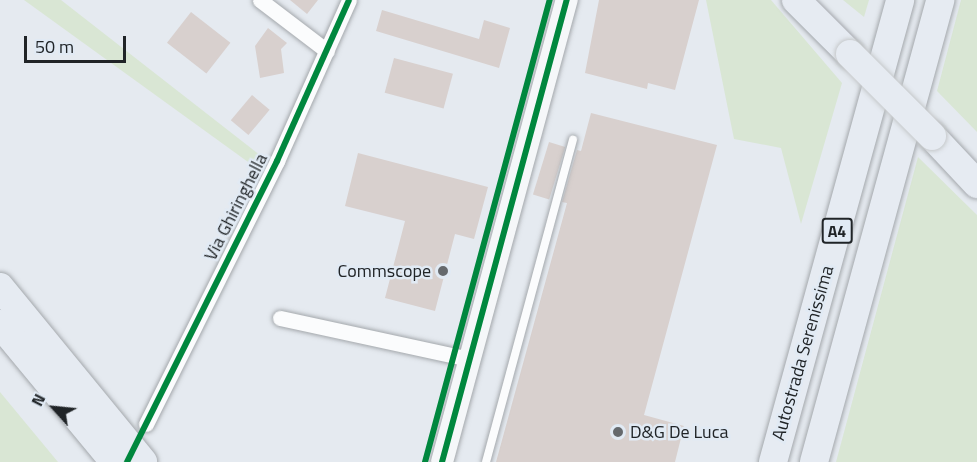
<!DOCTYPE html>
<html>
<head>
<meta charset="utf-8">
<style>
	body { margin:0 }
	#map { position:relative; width:977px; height:462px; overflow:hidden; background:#e5eaf0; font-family:"Titillium Web",sans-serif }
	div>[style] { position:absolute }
	.green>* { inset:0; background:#d9e6d4 }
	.building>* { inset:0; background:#d8d0ce; transform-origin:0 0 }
	.roads { filter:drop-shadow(0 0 2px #a4a8ac) drop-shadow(0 0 2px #a4a8ac) }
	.lane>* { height:8px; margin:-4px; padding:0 4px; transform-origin:4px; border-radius:4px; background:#fbfcfd }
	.street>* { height:15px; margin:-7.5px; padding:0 7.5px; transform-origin:7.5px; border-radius:7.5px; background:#fbfcfd }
	.secondary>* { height:22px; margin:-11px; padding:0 11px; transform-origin:11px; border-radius:11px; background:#f5f7f9 }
	.highway>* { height:28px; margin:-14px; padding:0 14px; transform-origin:14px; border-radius:14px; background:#e6ebf2 }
	.bridges { filter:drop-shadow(0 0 2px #c5c8ca) drop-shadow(0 0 2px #c5c8ca) }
	.highway-bridge>* { height:28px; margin:-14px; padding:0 14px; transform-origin:14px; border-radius:14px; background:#e6ebf2 }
	.cycleway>* { height:6px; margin:-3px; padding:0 3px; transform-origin:3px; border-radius:3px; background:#00873e }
	.dots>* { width:16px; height:16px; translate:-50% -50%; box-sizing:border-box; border:3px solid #e1eaf4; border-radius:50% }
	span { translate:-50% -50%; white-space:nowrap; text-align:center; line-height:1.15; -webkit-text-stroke:5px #e1eaf4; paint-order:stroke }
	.shield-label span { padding:2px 4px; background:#e1eaf4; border:2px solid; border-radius:4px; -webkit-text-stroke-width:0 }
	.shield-label { font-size:16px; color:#202427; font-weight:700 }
	.street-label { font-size:18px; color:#202427 }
	.poi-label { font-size:18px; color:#202427 }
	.right { translate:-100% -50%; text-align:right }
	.left { translate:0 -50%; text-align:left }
	.north { position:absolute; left:24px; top:378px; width:60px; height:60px; -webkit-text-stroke:4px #e1eaf4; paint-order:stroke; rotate:297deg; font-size:16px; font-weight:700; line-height:24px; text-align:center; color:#202427 }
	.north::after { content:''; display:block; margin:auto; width:21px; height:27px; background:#202427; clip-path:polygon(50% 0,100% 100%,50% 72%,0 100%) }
	.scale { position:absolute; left:24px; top:36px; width:102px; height:27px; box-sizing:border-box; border:3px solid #202427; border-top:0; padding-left:8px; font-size:18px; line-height:21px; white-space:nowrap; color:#202427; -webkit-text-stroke:4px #e1eaf4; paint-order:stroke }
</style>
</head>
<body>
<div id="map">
	<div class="green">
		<i style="clip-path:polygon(24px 0,61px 0,265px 159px,259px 170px)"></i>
		<i style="clip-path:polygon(706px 0,771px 0,842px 83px,801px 224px,781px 148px,734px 139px)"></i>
		<i style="clip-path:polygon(843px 0,869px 0,864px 17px)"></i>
		<i style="clip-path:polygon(961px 0,977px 0,977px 132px,937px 91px)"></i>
		<i style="clip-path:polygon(918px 157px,977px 215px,977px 462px,836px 462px)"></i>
		<i style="clip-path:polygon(0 392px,58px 462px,0 462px)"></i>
	</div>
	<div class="building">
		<i style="clip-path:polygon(290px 0,318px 0,307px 14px)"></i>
		<i style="clip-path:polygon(599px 0,699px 0,675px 90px,648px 83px,647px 89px,585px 73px)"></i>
		<i style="clip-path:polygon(382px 10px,479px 39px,484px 20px,510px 28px,499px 68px,376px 31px)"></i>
		<i style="left:191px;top:12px;width:50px;height:39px;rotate:38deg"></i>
		<i style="clip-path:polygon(268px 28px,287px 43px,281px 49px,284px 73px,260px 78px,255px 46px)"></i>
		<i style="left:394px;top:58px;width:61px;height:36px;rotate:15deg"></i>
		<i style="left:252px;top:95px;width:23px;height:33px;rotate:40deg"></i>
		<i style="clip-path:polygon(591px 113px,717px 145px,644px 415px,684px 426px,675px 462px,496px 462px,567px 203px,562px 202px,577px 150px,581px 151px)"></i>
		<i style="left:549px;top:142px;width:17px;height:55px;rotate:17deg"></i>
		<i style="clip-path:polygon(358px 153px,488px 187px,474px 239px,455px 234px,435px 311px,385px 298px,405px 221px,345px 206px)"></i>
	</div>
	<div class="roads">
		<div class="lane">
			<i style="left:486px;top:462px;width:334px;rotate:-74.9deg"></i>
		</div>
		<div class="street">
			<i style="left:260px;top:0;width:84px;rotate:37.3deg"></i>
			<i style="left:280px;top:318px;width:194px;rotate:12.2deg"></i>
			<i style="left:146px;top:424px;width:294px;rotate:-63.5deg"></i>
			<i style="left:277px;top:161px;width:176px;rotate:-65.9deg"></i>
		</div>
		<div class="secondary">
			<i style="left:442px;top:462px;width:479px;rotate:-74.9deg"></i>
		</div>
		<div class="highway">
			<i style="left:796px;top:0;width:76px;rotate:45deg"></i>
			<i style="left:932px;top:136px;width:66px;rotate:46.8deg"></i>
			<i style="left:0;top:287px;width:226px;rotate:50.7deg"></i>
			<i style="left:0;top:324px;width:179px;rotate:50.4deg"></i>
			<i style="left:773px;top:462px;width:479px;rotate:-74.6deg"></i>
			<i style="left:814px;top:462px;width:479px;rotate:-74.7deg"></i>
		</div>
	</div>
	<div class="bridges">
		<div class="highway-bridge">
			<i style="left:850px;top:54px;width:116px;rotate:45deg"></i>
		</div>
	</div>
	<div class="cycleway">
		<i style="left:127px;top:462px;width:336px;rotate:-63.5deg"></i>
		<i style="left:277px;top:161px;width:176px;rotate:-65.9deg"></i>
		<i style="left:425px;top:462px;width:479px;rotate:-74.9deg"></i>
		<i style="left:442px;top:462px;width:479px;rotate:-74.9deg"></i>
	</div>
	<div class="dots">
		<i style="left:443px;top:271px;background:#65696d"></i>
		<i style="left:618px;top:432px;background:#65696d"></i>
	</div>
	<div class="shield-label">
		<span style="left:837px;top:231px">A4</span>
	</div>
	<div class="street-label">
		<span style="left:236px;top:207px;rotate:-63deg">Via Ghiringhella</span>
		<span style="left:803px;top:353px;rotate:-74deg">Autostrada Serenissima</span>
	</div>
	<div class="poi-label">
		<span class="right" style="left:431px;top:271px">Commscope</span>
		<span class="left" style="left:630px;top:432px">D&amp;G De Luca</span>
	</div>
	<div class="north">N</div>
	<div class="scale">50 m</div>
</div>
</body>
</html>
